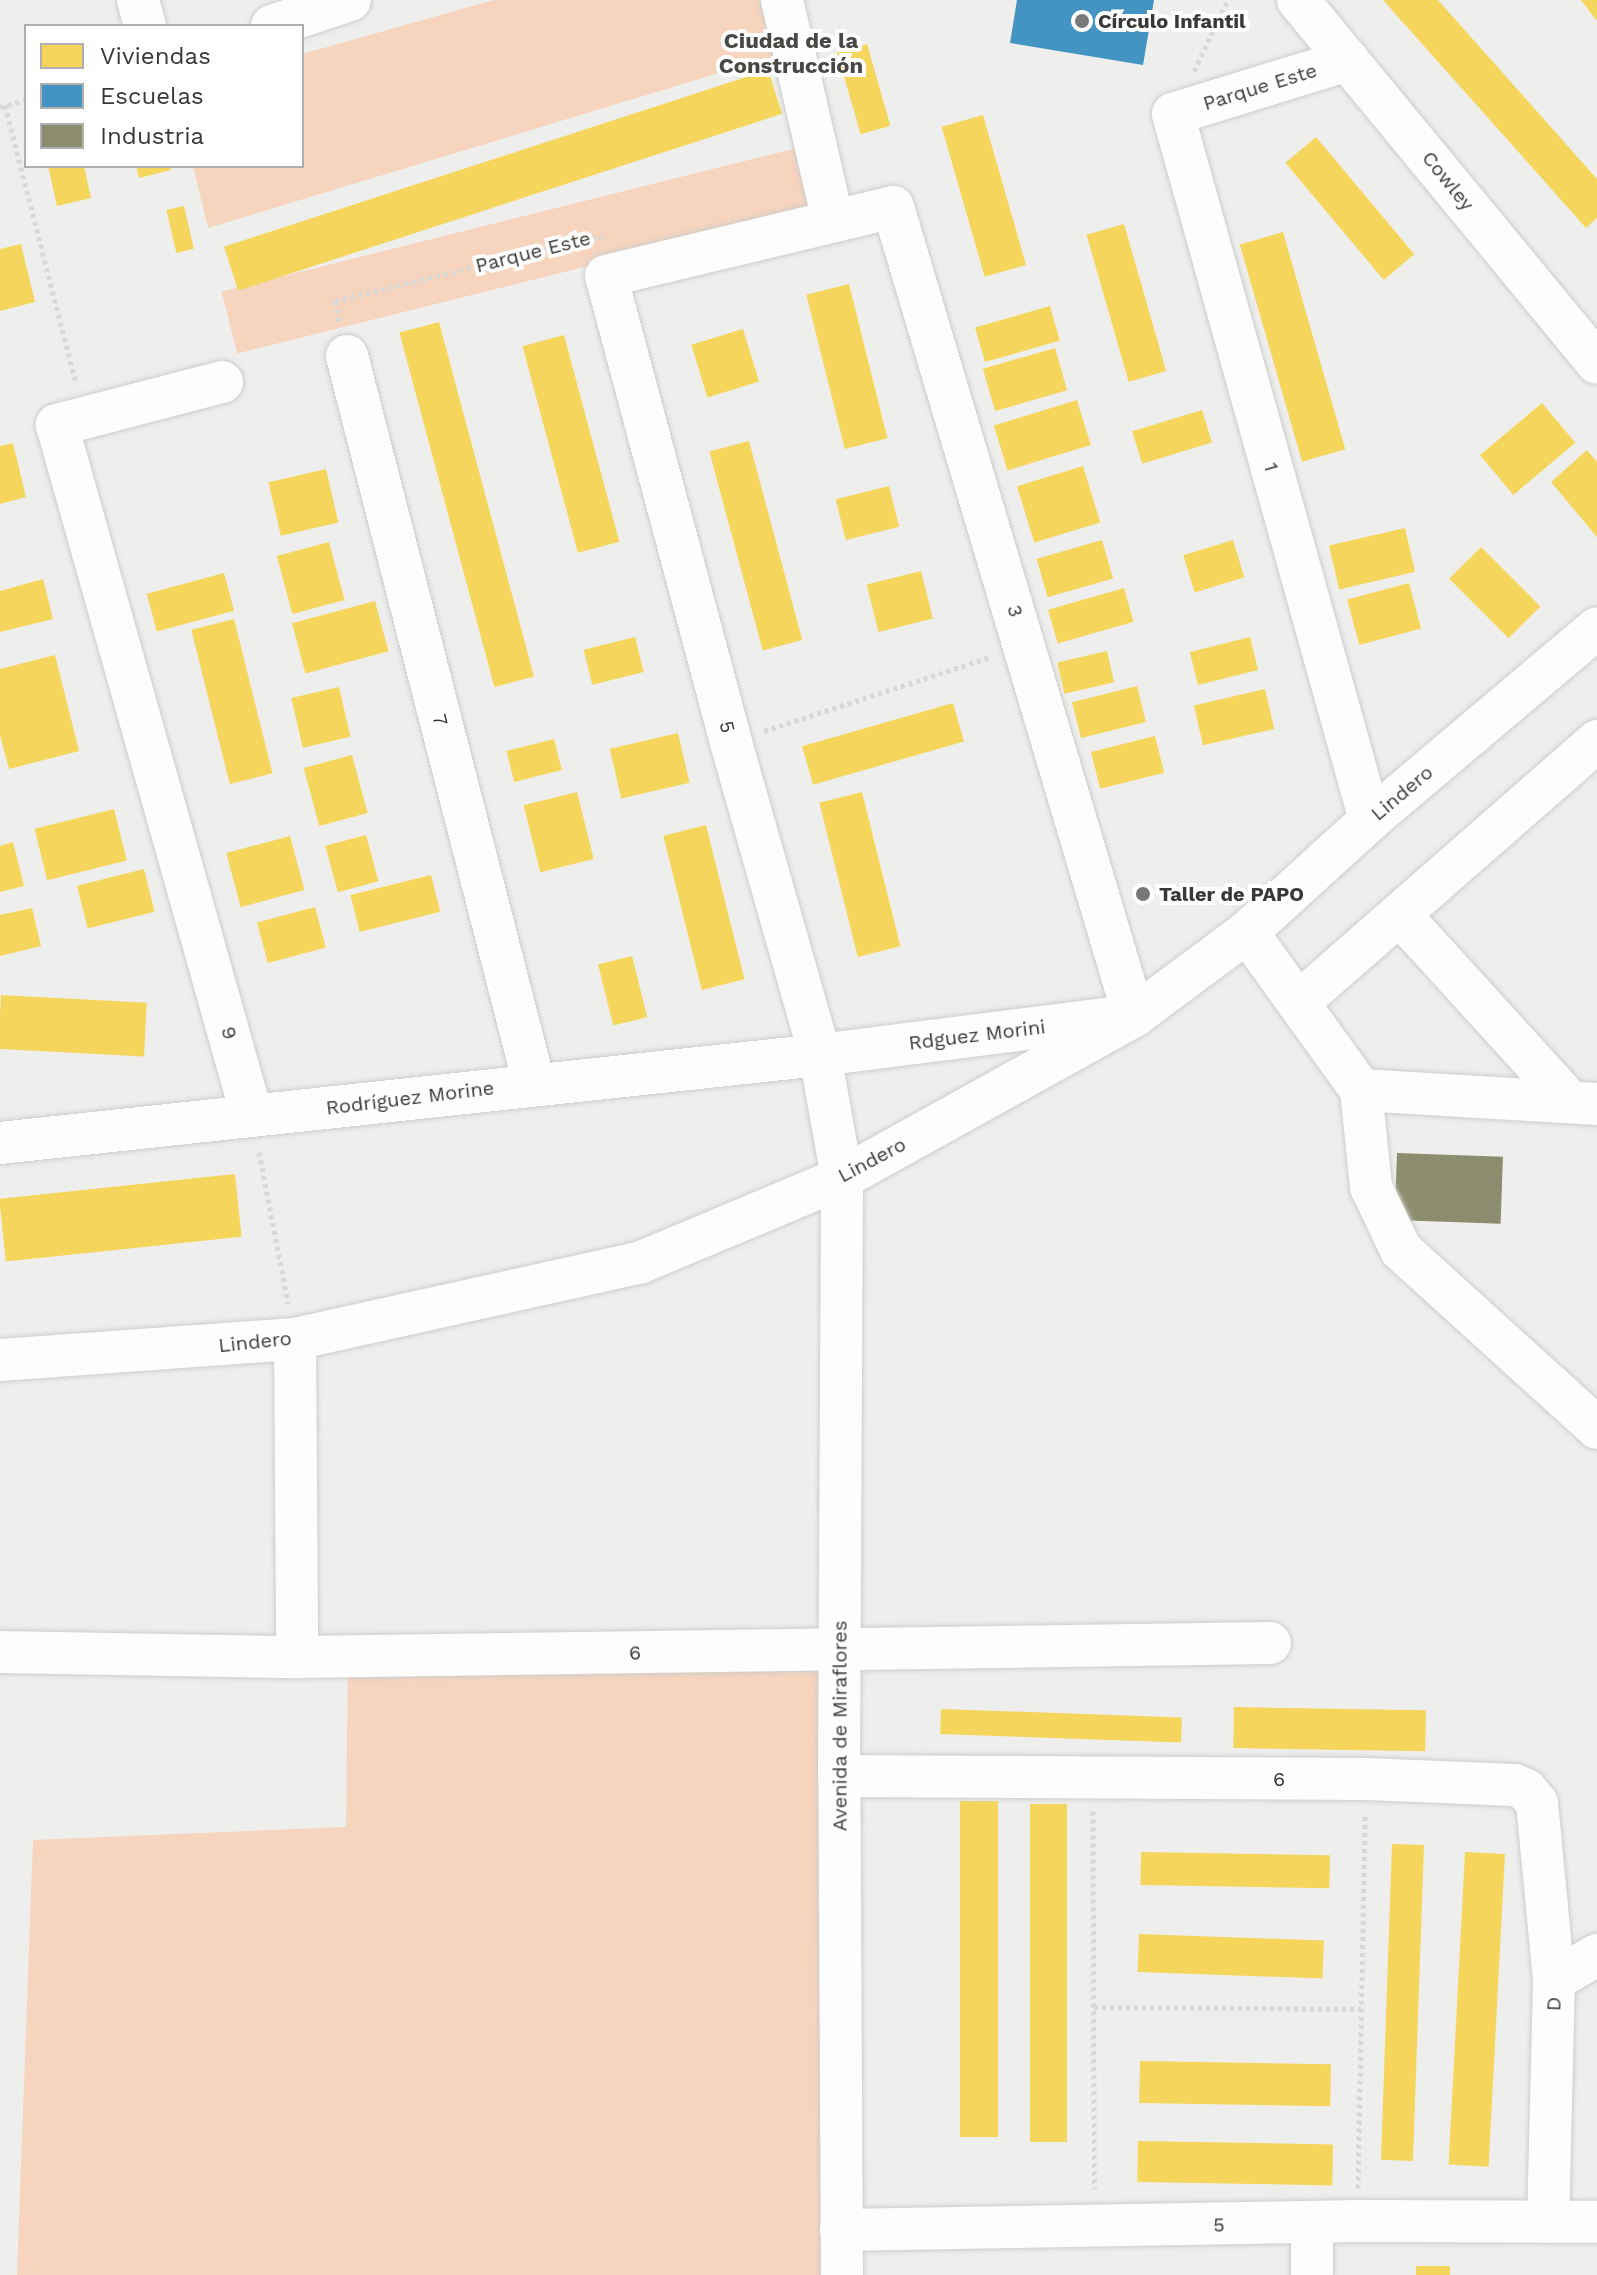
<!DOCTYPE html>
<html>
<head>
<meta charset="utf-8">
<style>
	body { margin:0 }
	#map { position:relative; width:1597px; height:2275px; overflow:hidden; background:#eeefed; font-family:"Work Sans",sans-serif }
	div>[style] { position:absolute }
	.green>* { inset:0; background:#f6d4be; transform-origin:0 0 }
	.homes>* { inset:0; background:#f6d55c; transform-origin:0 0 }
	.schools>* { inset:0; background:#4393c3 }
	.industry>* { inset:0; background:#8c8c6e; transform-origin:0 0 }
	.path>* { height:5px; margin-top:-2.5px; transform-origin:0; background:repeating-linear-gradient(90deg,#d8d8d7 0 4px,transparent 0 8px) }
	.roads { filter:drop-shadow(0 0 2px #cccdcb) drop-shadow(0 0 2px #cccdcb) }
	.minor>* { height:42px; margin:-21px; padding:0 21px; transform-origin:21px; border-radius:21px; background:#fcfdfc }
	.dots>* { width:22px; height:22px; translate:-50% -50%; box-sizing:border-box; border:4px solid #fff; border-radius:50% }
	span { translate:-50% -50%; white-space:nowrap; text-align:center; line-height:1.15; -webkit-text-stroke:8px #fff; paint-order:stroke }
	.poi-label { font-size:20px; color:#383837; font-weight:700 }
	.left { translate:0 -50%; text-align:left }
	.street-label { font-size:20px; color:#383837 }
	.neighbourhood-label { font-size:22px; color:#474744; font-weight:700 }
	.legend { position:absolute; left:24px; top:24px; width:280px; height:144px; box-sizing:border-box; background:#fff; border:2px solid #afafaf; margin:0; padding:10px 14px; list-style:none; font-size:24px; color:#383837 }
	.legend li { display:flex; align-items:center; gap:16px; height:40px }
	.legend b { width:40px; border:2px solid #afafaf }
</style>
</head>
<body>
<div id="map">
	<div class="green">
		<i style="clip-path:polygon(494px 0,762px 0,775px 56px,208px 228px,193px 166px,302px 166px,302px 54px)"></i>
		<i style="left:797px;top:148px;width:64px;height:593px;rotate:76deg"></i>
		<i style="clip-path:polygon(840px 1652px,842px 2275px,17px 2275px,33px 1840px,346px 1827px,348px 1656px)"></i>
	</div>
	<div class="homes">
		<i style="clip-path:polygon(1383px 0,1438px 0,1597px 179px,1597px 218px,1586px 228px)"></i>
		<i style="clip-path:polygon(1581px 0,1597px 0,1597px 21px)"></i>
		<i style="left:867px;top:44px;width:85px;height:31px;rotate:74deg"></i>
		<i style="left:768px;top:70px;width:46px;height:572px;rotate:72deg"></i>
		<i style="left:983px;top:115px;width:156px;height:43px;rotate:74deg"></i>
		<i style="left:1316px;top:137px;width:153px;height:40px;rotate:50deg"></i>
		<i style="clip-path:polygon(48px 166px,84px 166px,91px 198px,57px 206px)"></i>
		<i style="clip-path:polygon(136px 166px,170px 166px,171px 170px,139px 178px)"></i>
		<i style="left:184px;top:206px;width:44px;height:18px;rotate:77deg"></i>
		<i style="left:1124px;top:224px;width:153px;height:39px;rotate:74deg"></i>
		<i style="left:1283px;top:232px;width:226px;height:45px;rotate:74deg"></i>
		<i style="clip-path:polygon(21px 244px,35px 302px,0 311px,0 249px)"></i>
		<i style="left:849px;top:284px;width:159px;height:44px;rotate:76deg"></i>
		<i style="left:1050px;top:306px;width:36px;height:78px;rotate:74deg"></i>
		<i style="left:439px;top:322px;width:367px;height:41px;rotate:75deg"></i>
		<i style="left:743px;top:329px;width:55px;height:54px;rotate:73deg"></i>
		<i style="left:564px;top:335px;width:214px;height:43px;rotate:75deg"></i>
		<i style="left:1055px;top:348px;width:44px;height:75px;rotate:74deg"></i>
		<i style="left:1077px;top:400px;width:47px;height:87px;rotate:73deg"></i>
		<i style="left:1542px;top:403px;width:52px;height:81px;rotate:50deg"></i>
		<i style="left:1202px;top:410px;width:34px;height:73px;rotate:73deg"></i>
		<i style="left:749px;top:441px;width:206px;height:41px;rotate:75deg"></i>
		<i style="clip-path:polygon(13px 443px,26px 497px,0 504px,0 446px)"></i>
		<i style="clip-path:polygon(1587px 450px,1597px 462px,1597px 537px,1551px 482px)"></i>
		<i style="left:1083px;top:466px;width:59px;height:69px;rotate:73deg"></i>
		<i style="left:326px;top:469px;width:55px;height:59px;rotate:77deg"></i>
		<i style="left:889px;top:486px;width:42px;height:55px;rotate:76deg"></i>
		<i style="left:1405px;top:528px;width:45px;height:78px;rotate:77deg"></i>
		<i style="left:1102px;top:540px;width:40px;height:68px;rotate:74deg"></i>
		<i style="left:1233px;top:540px;width:39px;height:52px;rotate:73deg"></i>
		<i style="left:329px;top:542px;width:60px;height:54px;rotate:75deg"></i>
		<i style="left:1481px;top:547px;width:84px;height:45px;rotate:45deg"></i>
		<i style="left:921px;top:571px;width:49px;height:56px;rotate:76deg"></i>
		<i style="left:224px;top:573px;width:39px;height:80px;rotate:75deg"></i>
		<i style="clip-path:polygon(43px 579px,53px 619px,0 632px,0 591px)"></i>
		<i style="left:1409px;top:583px;width:47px;height:64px;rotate:75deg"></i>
		<i style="left:1124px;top:588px;width:35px;height:79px;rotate:74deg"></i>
		<i style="left:375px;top:601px;width:52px;height:86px;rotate:75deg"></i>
		<i style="left:234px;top:619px;width:159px;height:44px;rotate:76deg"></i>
		<i style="left:635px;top:637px;width:36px;height:53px;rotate:76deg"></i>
		<i style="left:1250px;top:637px;width:34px;height:62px;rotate:76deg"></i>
		<i style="left:1107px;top:651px;width:32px;height:51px;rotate:77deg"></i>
		<i style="clip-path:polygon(55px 655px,79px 751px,9px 769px,0 735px,0 669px)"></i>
		<i style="left:1137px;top:686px;width:37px;height:67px;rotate:76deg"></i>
		<i style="left:339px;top:687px;width:51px;height:49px;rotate:77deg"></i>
		<i style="left:1265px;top:689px;width:41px;height:73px;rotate:77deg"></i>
		<i style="left:953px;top:703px;width:40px;height:157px;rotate:74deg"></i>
		<i style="left:678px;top:733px;width:51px;height:70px;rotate:77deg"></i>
		<i style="left:1155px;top:736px;width:38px;height:66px;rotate:76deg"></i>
		<i style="left:554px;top:739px;width:32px;height:49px;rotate:76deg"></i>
		<i style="left:352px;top:755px;width:60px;height:50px;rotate:75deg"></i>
		<i style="left:577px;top:792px;width:69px;height:55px;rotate:76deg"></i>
		<i style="left:862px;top:792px;width:159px;height:44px;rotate:76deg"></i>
		<i style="left:114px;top:809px;width:53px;height:82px;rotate:76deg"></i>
		<i style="left:706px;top:825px;width:159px;height:44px;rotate:76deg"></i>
		<i style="left:366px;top:835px;width:48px;height:42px;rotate:75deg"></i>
		<i style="left:290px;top:836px;width:56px;height:66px;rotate:75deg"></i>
		<i style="clip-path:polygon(13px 842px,24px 886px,0 892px,0 846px)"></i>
		<i style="left:144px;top:869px;width:44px;height:69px;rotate:76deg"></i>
		<i style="left:431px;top:875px;width:38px;height:83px;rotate:76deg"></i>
		<i style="left:315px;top:907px;width:42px;height:60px;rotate:75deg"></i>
		<i style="clip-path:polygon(32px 908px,41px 946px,0 956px,0 915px)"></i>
		<i style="left:632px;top:956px;width:63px;height:35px;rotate:76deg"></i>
		<i style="left:1px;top:995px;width:146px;height:54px;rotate:3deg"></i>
		<i style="left:235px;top:1174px;width:63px;height:237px;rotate:84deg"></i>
		<i style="left:1234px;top:1707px;width:192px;height:41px;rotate:1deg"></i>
		<i style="left:941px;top:1709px;width:241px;height:25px;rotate:2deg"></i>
		<i style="left:960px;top:1801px;width:38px;height:336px"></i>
		<i style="left:1030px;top:1804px;width:37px;height:338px"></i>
		<i style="left:1392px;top:1844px;width:32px;height:316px;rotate:2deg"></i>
		<i style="left:1141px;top:1852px;width:189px;height:33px;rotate:1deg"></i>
		<i style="left:1465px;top:1852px;width:40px;height:313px;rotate:3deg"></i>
		<i style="left:1139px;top:1934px;width:185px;height:38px;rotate:2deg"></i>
		<i style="left:1140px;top:2061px;width:191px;height:42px;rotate:1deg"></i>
		<i style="left:1138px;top:2141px;width:195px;height:41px;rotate:1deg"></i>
		<i style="left:1416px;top:2266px;width:34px;height:9px"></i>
	</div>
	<div class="schools">
		<i style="clip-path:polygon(1017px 0,1154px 0,1143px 65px,1010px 43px)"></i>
	</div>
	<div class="industry">
		<i style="left:1397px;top:1153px;width:106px;height:67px;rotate:2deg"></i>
	</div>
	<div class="path">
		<i style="left:1194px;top:71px;width:79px;rotate:-64.4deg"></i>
		<i style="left:5px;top:105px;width:287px;rotate:75.7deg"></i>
		<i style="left:0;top:107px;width:27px;rotate:-15deg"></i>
		<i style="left:339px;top:321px;width:20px;rotate:-101deg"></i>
		<i style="left:335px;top:301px;width:273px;rotate:-13.8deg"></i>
		<i style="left:600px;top:236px;width:3px;rotate:72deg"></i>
		<i style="left:764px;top:731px;width:238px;rotate:-18.1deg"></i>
		<i style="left:259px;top:1152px;width:154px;rotate:79.1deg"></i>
		<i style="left:1093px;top:1811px;width:378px;rotate:89.8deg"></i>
		<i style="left:1094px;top:2007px;width:267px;rotate:0.4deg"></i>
		<i style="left:1358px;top:2188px;width:374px;rotate:-88.9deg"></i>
	</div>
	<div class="roads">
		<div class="minor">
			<i style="left:138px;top:0;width:27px;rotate:75deg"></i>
			<i style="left:782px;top:0;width:227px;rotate:77deg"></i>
			<i style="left:1298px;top:0;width:470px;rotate:50.5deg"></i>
			<i style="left:272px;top:26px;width:82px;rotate:-18.4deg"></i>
			<i style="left:1348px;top:60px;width:183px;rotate:162.9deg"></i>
			<i style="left:1173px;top:114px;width:733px;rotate:74.41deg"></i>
			<i style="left:347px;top:356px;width:751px;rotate:75.58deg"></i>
			<i style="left:222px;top:382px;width:171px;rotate:165.4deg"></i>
			<i style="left:57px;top:425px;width:718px;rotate:74.24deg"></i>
			<i style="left:1400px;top:915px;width:253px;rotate:47.7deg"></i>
			<i style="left:1247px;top:932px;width:195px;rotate:54.2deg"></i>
			<i style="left:1361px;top:1090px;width:236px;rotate:3.4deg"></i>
			<i style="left:1298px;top:1003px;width:398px;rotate:-41.2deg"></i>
			<i style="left:1361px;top:1090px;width:98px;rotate:84.1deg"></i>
			<i style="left:1371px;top:1187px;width:70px;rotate:64.5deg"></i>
			<i style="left:1401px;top:1250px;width:265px;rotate:42.2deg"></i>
			<i style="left:0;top:1143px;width:825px;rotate:-6.13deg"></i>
			<i style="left:820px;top:1055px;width:295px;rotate:-7.2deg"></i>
			<i style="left:295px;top:1339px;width:318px;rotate:89.6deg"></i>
			<i style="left:0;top:1360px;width:296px;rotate:-4.1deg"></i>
			<i style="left:295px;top:1339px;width:352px;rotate:-12.5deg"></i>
			<i style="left:639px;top:1263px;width:220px;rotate:-22.7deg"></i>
			<i style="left:842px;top:1178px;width:334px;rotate:-29deg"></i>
			<i style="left:1134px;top:1016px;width:141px;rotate:-36.6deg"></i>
			<i style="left:1247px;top:932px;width:166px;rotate:-42.3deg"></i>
			<i style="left:1370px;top:820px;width:297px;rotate:-40.2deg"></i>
			<i style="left:0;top:1652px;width:297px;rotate:1deg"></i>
			<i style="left:297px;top:1657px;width:973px;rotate:-0.82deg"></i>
			<i style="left:839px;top:1776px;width:527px;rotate:0.33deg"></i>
			<i style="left:1366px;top:1779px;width:149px;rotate:2.3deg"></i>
			<i style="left:1515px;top:1785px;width:12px;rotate:24deg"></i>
			<i style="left:1526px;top:1790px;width:17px;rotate:50deg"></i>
			<i style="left:1537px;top:1803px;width:178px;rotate:84.5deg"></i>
			<i style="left:1554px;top:1980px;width:242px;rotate:91.4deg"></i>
			<i style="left:1554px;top:1980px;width:50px;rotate:-30.2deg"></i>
			<i style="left:1312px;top:2224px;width:51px;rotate:90deg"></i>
			<i style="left:841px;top:2230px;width:516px;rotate:-1deg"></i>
			<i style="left:1357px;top:2221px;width:240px;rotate:0.2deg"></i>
			<i style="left:842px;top:2275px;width:499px;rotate:-90.3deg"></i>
			<i style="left:839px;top:1776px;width:598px;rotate:-89.71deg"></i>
			<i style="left:842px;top:1178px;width:125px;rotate:-100.1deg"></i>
			<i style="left:820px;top:1055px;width:325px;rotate:-105.9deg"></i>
			<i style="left:731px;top:742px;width:482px;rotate:-105deg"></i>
			<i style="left:606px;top:276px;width:295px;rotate:-13.5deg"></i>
			<i style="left:893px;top:207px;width:844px;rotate:73.41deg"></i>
		</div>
	</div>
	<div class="dots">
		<i style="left:1082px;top:21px;background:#787877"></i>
		<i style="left:1143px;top:894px;background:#787877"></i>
	</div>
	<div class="poi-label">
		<span class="left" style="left:1098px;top:21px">Círculo Infantil</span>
		<span class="left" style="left:1159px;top:894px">Taller de PAPO</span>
	</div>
	<div class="street-label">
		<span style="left:1260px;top:87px;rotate:-17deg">Parque Este</span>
		<span style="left:1448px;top:181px;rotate:51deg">Cowley</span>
		<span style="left:533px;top:252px;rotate:-14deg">Parque Este</span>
		<span style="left:1271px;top:467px;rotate:74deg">1</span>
		<span style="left:1015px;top:611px;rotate:73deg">3</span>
		<span style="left:440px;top:720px;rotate:76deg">7</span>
		<span style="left:727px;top:727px;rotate:75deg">5</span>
		<span style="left:1402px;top:793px;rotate:-40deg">Lindero</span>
		<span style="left:229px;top:1033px;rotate:74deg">9</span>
		<span style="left:977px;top:1035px;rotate:-7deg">Rdguez Morini</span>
		<span style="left:410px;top:1098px;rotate:-7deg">Rodríguez Morine</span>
		<span style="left:872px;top:1160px;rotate:-28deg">Lindero</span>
		<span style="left:255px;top:1342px;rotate:-6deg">Lindero</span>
		<span style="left:635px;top:1653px;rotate:-1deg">6</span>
		<span style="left:840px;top:1726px;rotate:-90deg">Avenida de Miraflores</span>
		<span style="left:1279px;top:1779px">6</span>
		<span style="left:1554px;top:2004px;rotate:-88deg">D</span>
		<span style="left:1219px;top:2225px;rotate:-1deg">5</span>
	</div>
	<div class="neighbourhood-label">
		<span style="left:791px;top:53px">Ciudad de la<br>Construcción</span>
	</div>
	<ul class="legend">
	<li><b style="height:22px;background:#f6d55c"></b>Viviendas</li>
	<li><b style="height:22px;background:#4393c3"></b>Escuelas</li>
	<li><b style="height:22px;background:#8c8c6e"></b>Industria</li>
	</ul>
</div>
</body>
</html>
